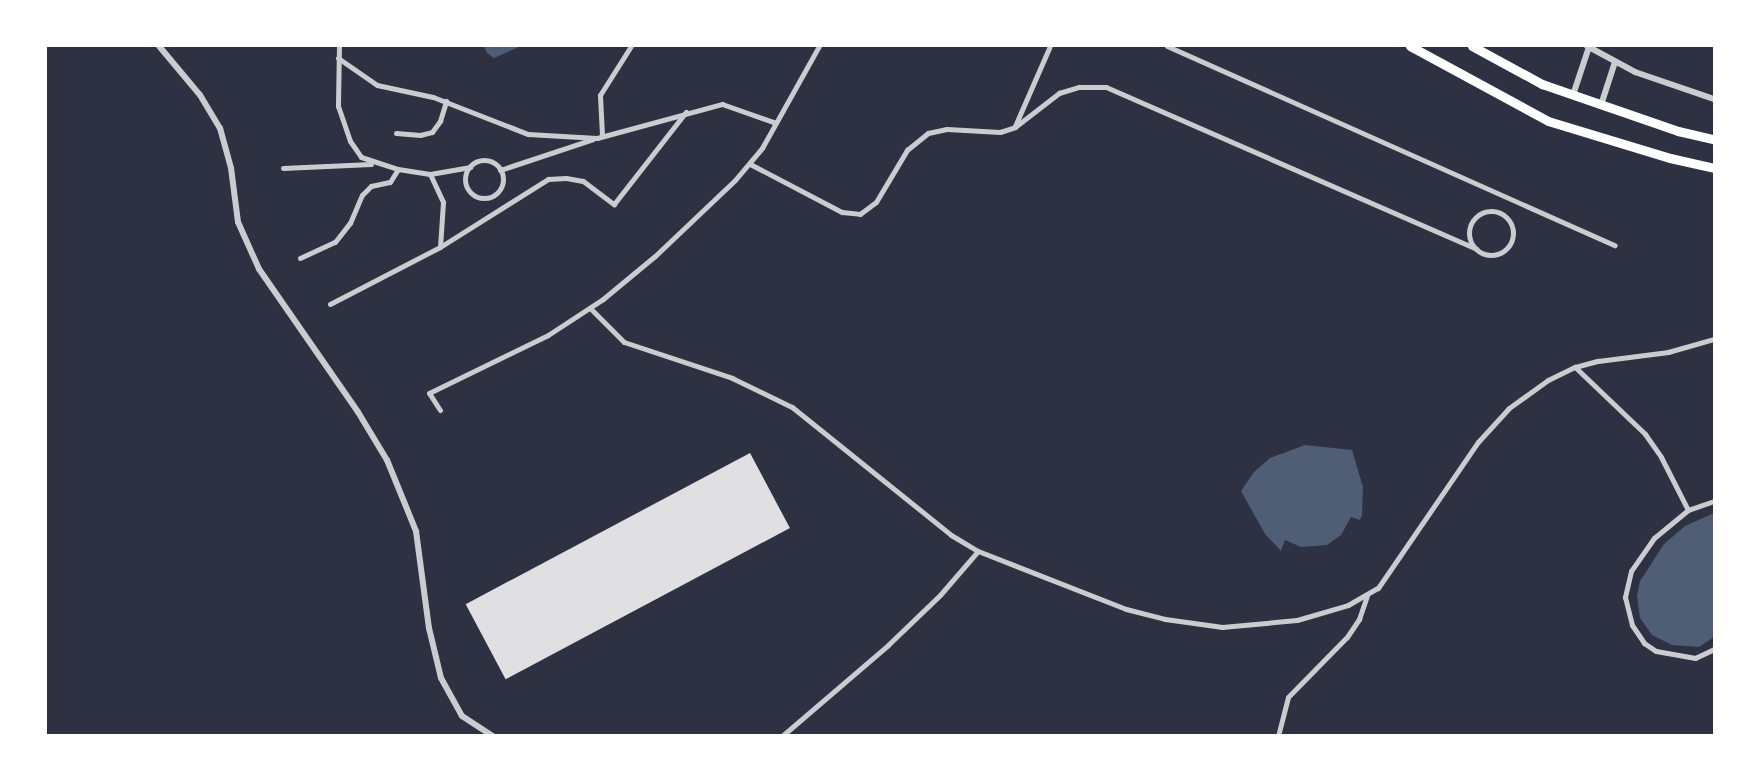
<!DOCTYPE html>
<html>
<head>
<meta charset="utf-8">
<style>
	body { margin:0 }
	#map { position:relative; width:1760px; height:781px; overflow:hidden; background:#2d3142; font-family:Karla,sans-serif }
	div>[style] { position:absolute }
	.water>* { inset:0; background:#4f5d75 }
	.building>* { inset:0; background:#e0e0e3; transform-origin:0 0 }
	.pedestrian>* { height:5px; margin:-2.5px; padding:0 2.5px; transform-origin:2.5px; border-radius:2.5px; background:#caccd0 }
	.pedestrian>.ring { margin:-2.5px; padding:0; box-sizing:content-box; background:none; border:5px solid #caccd0; border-radius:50% }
	.minor>* { height:6px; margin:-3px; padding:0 3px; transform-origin:3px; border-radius:3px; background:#caccd0 }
	.secondary>* { height:9px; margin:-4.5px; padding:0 4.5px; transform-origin:4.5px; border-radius:4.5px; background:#fff }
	span { translate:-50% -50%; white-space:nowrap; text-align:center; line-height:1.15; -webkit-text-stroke:7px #fff; paint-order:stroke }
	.frame { position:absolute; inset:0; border:47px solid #fff; pointer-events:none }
</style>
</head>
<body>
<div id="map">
	<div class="water">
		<i style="clip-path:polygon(484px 46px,521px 46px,494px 58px,487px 53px)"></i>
		<i style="clip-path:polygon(1305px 445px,1352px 450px,1363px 487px,1362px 515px,1360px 520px,1351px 517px,1341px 535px,1327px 545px,1301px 547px,1285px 540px,1281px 551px,1265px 534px,1241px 491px,1254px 472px,1270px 458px)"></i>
		<i style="clip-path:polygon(1714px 513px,1714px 637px,1699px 647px,1672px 645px,1652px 635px,1640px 618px,1637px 596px,1640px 581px,1664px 544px,1685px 526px)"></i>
	</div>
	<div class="building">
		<i style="left:750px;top:453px;width:85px;height:322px;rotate:62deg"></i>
	</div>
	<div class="pedestrian">
		<i style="left:339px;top:46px;width:60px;rotate:91deg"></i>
		<i style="left:338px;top:106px;width:37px;rotate:71deg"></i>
		<i style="left:350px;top:141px;width:19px;rotate:55deg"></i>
		<i style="left:361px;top:157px;width:39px;rotate:18deg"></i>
		<i style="left:398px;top:169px;width:32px;rotate:9deg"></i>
		<i style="left:430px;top:174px;width:41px;rotate:-9.9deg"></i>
		<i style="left:1167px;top:46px;width:490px;rotate:24deg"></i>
		<i style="left:338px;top:58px;width:47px;rotate:34.7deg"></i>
		<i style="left:377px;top:85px;width:57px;rotate:12.1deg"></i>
		<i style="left:433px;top:97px;width:102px;rotate:21.3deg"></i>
		<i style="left:528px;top:134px;width:69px;rotate:3.3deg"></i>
		<i style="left:597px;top:138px;width:130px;rotate:-15.2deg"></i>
		<i style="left:722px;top:104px;width:57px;rotate:19.4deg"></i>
		<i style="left:1015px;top:126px;width:87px;rotate:-66.4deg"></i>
		<i style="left:396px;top:133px;width:24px;rotate:5deg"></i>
		<i style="left:420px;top:135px;width:12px;rotate:-14deg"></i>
		<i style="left:432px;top:132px;width:14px;rotate:-54deg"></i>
		<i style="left:440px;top:121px;width:21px;rotate:-73deg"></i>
		<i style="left:602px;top:135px;width:40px;rotate:-92.9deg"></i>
		<i style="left:600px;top:95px;width:58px;rotate:-57.7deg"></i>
		<i class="ring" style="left:465px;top:160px;width:33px;height:33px"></i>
		<i style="left:750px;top:164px;width:104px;rotate:27.6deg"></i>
		<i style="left:842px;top:212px;width:18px;rotate:6deg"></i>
		<i style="left:860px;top:214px;width:20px;rotate:-37deg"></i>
		<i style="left:876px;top:202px;width:61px;rotate:-59.2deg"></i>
		<i style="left:907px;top:150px;width:27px;rotate:-39deg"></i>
		<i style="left:928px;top:133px;width:19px;rotate:-12deg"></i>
		<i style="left:947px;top:129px;width:53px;rotate:3.2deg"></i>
		<i style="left:1000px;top:132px;width:16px;rotate:-18deg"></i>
		<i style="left:1015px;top:127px;width:56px;rotate:-37.7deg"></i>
		<i style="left:1059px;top:93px;width:21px;rotate:-17deg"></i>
		<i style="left:1079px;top:87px;width:27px"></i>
		<i style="left:1106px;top:87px;width:404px;rotate:23.6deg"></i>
		<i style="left:283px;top:168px;width:88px;rotate:-2.6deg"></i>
		<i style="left:500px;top:170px;width:98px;rotate:-18.4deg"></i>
		<i style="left:430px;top:174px;width:31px;rotate:65deg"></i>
		<i style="left:443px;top:202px;width:45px;rotate:93.8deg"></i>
		<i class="ring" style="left:1469px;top:211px;width:39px;height:39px"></i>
		<i style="left:300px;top:258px;width:38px;rotate:-25deg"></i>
		<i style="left:335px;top:242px;width:24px;rotate:-52deg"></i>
		<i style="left:350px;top:223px;width:30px;rotate:-67deg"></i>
		<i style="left:362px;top:195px;width:13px;rotate:-45deg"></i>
		<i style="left:371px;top:186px;width:19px;rotate:-12deg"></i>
		<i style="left:390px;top:182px;width:15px;rotate:-58deg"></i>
		<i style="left:330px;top:304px;width:124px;rotate:-27.4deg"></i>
		<i style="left:440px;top:247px;width:128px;rotate:-32.2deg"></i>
		<i style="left:548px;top:179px;width:18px;rotate:-3deg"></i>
		<i style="left:566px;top:178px;width:17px;rotate:10deg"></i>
		<i style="left:583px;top:181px;width:39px;rotate:37deg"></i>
		<i style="left:614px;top:204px;width:117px;rotate:-52deg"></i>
		<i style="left:590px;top:308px;width:48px;rotate:45deg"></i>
		<i style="left:624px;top:342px;width:114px;rotate:18.4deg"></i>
		<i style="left:732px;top:378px;width:67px;rotate:25.8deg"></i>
		<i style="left:792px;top:407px;width:204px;rotate:38.8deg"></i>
		<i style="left:951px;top:535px;width:31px;rotate:31deg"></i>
		<i style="left:978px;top:551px;width:159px;rotate:21.4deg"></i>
		<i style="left:1126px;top:609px;width:40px;rotate:14.4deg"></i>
		<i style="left:1165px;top:619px;width:58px;rotate:8deg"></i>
		<i style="left:1222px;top:627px;width:75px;rotate:-5.3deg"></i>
		<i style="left:1297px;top:620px;width:53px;rotate:-16.4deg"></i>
		<i style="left:1348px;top:605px;width:34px;rotate:-30deg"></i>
		<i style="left:1378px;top:588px;width:177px;rotate:-55.6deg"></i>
		<i style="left:1478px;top:442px;width:46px;rotate:-47.6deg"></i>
		<i style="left:1509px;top:408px;width:48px;rotate:-35.7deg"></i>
		<i style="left:1548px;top:380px;width:30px;rotate:-26deg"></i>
		<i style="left:1575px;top:367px;width:24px;rotate:-15deg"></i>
		<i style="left:1598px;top:361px;width:71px;rotate:-7.3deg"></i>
		<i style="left:1668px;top:352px;width:48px;rotate:-15.8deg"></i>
		<i style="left:1575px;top:367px;width:97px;rotate:43.7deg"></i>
		<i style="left:1645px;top:434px;width:28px;rotate:55deg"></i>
		<i style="left:1661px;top:457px;width:59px;rotate:63deg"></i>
		<i style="left:440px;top:410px;width:20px;rotate:-123deg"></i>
		<i style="left:429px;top:393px;width:132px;rotate:-26deg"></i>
		<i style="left:548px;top:335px;width:66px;rotate:-33.2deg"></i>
		<i style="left:603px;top:299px;width:67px;rotate:-39.6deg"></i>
		<i style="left:655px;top:256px;width:110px;rotate:-43.5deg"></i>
		<i style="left:735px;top:180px;width:42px;rotate:-49.8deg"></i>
		<i style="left:762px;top:148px;width:117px;rotate:-60.8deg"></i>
		<i style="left:1714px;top:501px;width:28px;rotate:161deg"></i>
		<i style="left:1688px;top:510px;width:44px;rotate:140.5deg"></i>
		<i style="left:1654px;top:538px;width:40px;rotate:124.9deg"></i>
		<i style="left:1631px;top:571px;width:27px;rotate:103deg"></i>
		<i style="left:1625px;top:597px;width:29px;rotate:76deg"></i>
		<i style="left:1632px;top:625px;width:22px;rotate:56deg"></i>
		<i style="left:1644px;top:643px;width:14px;rotate:34deg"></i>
		<i style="left:1656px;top:651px;width:40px;rotate:10deg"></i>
		<i style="left:1695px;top:658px;width:21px;rotate:-25deg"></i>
		<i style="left:782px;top:736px;width:140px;rotate:-40.6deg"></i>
		<i style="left:888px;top:645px;width:72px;rotate:-43.9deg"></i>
		<i style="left:940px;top:595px;width:58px;rotate:-49.2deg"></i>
		<i style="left:1278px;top:736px;width:40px;rotate:-75.6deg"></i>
		<i style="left:1288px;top:697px;width:84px;rotate:-45.5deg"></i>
		<i style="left:1347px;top:637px;width:22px;rotate:-56deg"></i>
		<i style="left:1359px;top:619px;width:24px;rotate:-71deg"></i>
	</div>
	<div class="minor">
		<i style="left:159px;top:46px;width:64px;rotate:50.1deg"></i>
		<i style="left:200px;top:95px;width:39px;rotate:59deg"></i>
		<i style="left:220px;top:128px;width:41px;rotate:74.6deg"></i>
		<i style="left:231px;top:168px;width:54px;rotate:82.6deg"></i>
		<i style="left:238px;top:222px;width:51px;rotate:65.9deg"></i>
		<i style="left:259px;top:269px;width:174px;rotate:55.3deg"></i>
		<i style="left:358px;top:412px;width:56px;rotate:58.9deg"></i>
		<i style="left:387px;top:460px;width:77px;rotate:67.8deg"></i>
		<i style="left:416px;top:531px;width:98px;rotate:82.4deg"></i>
		<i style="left:429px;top:628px;width:51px;rotate:76.5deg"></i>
		<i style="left:441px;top:678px;width:43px;rotate:61.1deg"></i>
		<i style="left:462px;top:716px;width:37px;rotate:33deg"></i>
		<i style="left:1587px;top:46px;width:55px;rotate:28.4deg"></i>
		<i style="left:1635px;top:72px;width:83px;rotate:18.9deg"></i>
		<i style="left:1573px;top:95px;width:51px;rotate:-71.6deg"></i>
		<i style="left:1601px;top:105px;width:45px;rotate:-72deg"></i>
	</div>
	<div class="secondary">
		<i style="left:1410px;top:46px;width:157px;rotate:28.5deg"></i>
		<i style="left:1548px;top:121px;width:127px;rotate:16.9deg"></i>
		<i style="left:1670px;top:158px;width:45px;rotate:12.8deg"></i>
		<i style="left:1472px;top:46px;width:80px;rotate:28.5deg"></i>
		<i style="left:1542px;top:84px;width:144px;rotate:19.1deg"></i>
		<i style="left:1678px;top:131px;width:37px;rotate:13deg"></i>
	</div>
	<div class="frame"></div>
</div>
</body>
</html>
